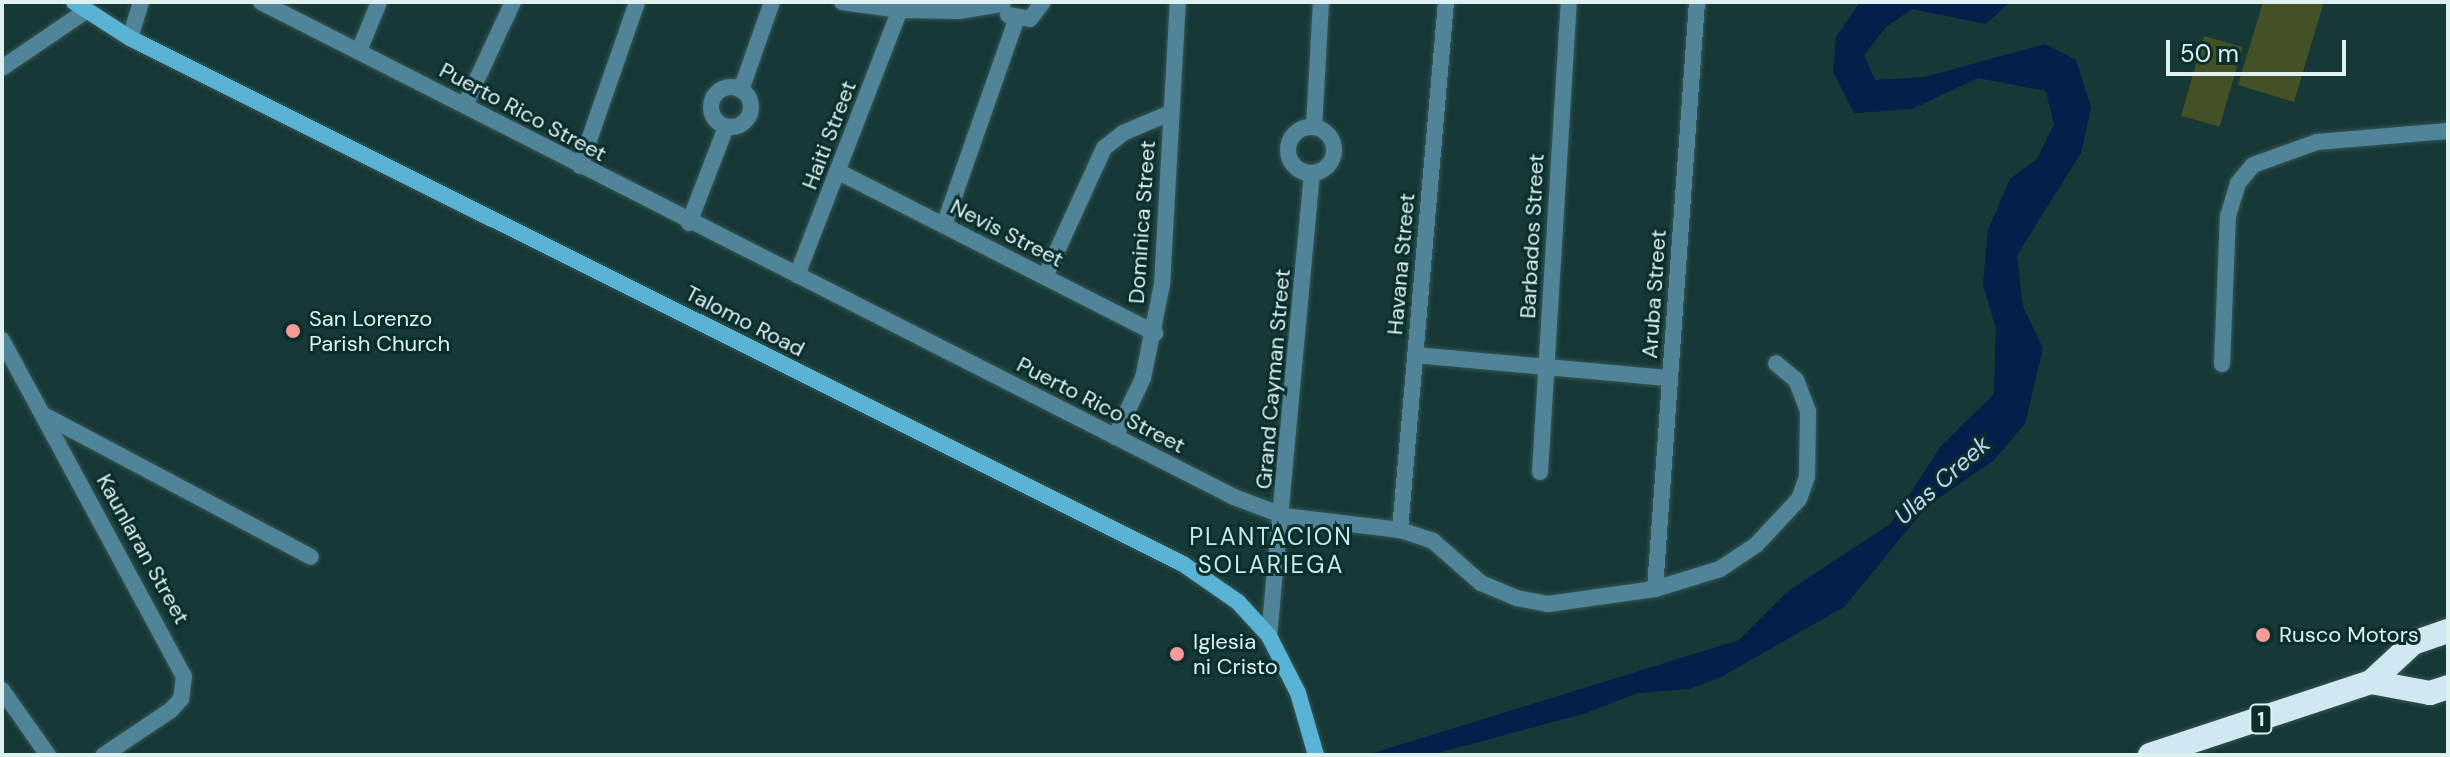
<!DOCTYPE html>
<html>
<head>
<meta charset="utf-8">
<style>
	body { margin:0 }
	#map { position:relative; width:2450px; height:757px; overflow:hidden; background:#163836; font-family:"DM Sans",sans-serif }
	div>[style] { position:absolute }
	.green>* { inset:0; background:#445026; transform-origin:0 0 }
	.water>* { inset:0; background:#041f4a }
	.roads { filter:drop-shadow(0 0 2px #365654) drop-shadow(0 0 2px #365654) }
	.street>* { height:16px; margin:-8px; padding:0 8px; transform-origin:8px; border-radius:8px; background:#4f8499 }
	.street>.ring { margin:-8px; padding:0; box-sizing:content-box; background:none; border:16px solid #4f8499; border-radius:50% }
	.secondary>* { height:16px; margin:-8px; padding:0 8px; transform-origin:8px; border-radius:8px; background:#58b3d4 }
	.highway>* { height:24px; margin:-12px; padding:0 12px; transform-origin:12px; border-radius:12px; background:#d0e8f2 }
	.dots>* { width:22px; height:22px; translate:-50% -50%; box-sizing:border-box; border:4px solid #0a2e2c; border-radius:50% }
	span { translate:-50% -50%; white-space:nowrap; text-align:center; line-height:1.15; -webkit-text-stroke:6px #0a2e2c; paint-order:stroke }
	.shield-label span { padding:2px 6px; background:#0a2e2c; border:2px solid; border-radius:6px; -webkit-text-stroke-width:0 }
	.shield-label { font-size:20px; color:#def1f0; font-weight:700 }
	.street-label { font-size:22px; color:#def1f0 }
	.poi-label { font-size:22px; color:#def1f0 }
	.left { translate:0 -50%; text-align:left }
	.water-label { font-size:24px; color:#c1d4f1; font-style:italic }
	.neighbourhood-label { font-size:24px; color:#c4eae7; letter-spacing:2px }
	.frame { position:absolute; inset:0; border:4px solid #def1f0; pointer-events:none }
	.scale { position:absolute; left:2166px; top:40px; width:180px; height:36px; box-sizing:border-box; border:4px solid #def1f0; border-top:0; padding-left:10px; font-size:24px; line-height:28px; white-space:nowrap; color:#def1f0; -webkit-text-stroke:6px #0a2e2c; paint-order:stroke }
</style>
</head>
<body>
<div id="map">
	<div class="green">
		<i style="clip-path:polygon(2263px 2px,2324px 2px,2294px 102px,2238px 85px)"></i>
		<i style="left:2204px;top:36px;width:40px;height:83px;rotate:16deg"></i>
	</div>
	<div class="water">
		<i style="clip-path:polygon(1860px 2px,2010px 2px,1986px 24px,1912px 9px,1886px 27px,1864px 55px,1875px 80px,1925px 77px,2045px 44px,2076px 60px,2091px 107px,2081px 153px,2017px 255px,2023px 307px,2043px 348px,2025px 424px,1993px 461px,1927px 506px,1844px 607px,1721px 677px,1689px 689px,1638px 693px,1586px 713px,1431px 755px,1367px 755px,1739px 640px,1788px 591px,1890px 524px,1941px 446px,1994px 394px,1996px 328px,1983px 285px,1988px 230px,2010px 179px,2037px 159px,2054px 124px,2046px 91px,1978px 78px,1912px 109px,1854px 113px,1833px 72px,1836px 37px)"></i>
	</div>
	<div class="roads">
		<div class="street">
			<i style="left:261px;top:2px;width:1092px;rotate:26.96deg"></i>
			<i style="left:1234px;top:497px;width:53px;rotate:20.8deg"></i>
			<i style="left:1284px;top:516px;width:117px;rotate:6.9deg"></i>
			<i style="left:1400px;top:530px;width:35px;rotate:18deg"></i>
			<i style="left:1433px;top:541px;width:64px;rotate:41.2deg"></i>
			<i style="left:1481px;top:583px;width:39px;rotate:23deg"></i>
			<i style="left:1517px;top:598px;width:32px;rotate:11deg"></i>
			<i style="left:1548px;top:604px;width:108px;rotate:-8deg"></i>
			<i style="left:1655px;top:589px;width:68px;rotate:-17.1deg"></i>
			<i style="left:1720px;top:569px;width:43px;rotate:-33.7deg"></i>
			<i style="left:1756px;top:545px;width:63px;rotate:-46.9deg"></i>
			<i style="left:1799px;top:499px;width:23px;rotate:-70deg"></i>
			<i style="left:1807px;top:477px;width:66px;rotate:-89.1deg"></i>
			<i style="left:1808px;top:411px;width:33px;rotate:-111deg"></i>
			<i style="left:1796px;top:380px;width:26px;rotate:-140deg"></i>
			<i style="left:842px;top:2px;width:59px;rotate:7.9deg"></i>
			<i style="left:900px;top:10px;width:59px;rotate:1deg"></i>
			<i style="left:959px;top:11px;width:44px;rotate:-9.2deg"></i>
			<i style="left:1008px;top:15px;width:22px;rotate:10deg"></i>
			<i style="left:1030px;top:19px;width:21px;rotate:-53deg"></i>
			<i style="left:130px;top:38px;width:38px;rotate:-73deg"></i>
			<i style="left:359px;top:51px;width:53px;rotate:-67.8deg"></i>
			<i style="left:2px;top:68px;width:102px;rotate:-34.2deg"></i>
			<i class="ring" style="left:711px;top:87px;width:24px;height:24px"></i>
			<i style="left:741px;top:90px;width:93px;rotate:-70.6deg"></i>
			<i style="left:465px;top:105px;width:114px;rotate:-65deg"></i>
			<i style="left:1314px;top:127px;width:125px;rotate:-86.8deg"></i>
			<i class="ring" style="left:1288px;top:127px;width:30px;height:30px"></i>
			<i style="left:580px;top:166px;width:174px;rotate:-70.8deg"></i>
			<i style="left:839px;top:172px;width:355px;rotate:27deg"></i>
			<i style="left:689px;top:223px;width:103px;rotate:-68.9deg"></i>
			<i style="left:944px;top:225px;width:217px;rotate:-70.6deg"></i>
			<i style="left:797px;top:275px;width:284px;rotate:-68.8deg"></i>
			<i style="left:1045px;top:277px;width:142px;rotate:-65.4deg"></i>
			<i style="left:1104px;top:148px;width:24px;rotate:-38deg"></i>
			<i style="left:1123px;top:133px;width:51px;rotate:-23.1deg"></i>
			<i style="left:2px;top:340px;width:382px;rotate:61.6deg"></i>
			<i style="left:184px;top:676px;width:23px;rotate:97deg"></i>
			<i style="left:181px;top:699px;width:15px;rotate:132deg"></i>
			<i style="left:171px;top:710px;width:81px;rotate:146.1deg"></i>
			<i style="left:1415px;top:355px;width:256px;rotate:5.2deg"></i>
			<i style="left:2222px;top:364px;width:148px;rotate:-87.7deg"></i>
			<i style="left:2228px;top:216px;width:34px;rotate:-73deg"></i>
			<i style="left:2238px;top:183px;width:23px;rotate:-50deg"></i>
			<i style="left:2253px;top:165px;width:68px;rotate:-19.8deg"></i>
			<i style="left:2317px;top:142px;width:131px;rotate:-4.8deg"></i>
			<i style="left:44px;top:415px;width:302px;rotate:28deg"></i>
			<i style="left:1115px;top:437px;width:65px;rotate:-64.6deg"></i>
			<i style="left:1143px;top:378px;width:95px;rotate:-78.5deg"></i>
			<i style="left:1162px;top:285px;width:283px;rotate:-86.8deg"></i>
			<i style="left:1540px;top:472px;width:471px;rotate:-86.5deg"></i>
			<i style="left:1400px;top:530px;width:530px;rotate:-85.02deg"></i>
			<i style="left:1655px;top:589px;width:589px;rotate:-85.91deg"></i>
			<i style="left:1269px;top:636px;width:465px;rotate:-84.7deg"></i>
			<i style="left:2px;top:690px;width:80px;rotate:54.7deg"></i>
		</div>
		<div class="secondary">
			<i style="left:74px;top:2px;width:67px;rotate:32.7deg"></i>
			<i style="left:130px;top:38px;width:1177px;rotate:26.54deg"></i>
			<i style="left:1183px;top:564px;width:67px;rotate:34.6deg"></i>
			<i style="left:1238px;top:602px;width:46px;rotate:47.6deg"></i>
			<i style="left:1269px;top:636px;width:64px;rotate:63deg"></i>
			<i style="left:1298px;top:693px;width:65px;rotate:73.8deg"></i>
		</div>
		<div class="highway">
			<i style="left:2371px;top:682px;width:60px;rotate:10.6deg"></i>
			<i style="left:2430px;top:693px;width:19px;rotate:-18deg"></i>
			<i style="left:2150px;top:755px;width:233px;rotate:-18.3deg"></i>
			<i style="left:2371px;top:682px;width:57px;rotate:-42.9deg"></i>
			<i style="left:2413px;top:643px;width:37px;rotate:-19deg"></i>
		</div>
	</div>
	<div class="dots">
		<i style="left:293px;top:331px;background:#f59b9a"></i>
		<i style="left:2263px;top:635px;background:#f59b9a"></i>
		<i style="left:1177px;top:654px;background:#f59b9a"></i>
	</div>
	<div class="shield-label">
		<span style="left:2261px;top:719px">1</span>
	</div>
	<div class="street-label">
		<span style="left:523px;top:112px;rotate:28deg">Puerto Rico Street</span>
		<span style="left:829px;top:135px;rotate:-69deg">Haiti Street</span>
		<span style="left:1142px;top:222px;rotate:-86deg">Dominica Street</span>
		<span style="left:1007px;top:233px;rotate:27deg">Nevis Street</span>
		<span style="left:1532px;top:236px;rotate:-87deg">Barbados Street</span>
		<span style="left:1401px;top:264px;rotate:-85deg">Havana Street</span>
		<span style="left:1654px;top:294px;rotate:-86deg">Aruba Street</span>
		<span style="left:745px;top:321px;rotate:27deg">Talomo Road</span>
		<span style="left:1273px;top:379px;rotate:-85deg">Grand Cayman Street</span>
		<span style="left:1101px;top:405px;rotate:27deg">Puerto Rico Street</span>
		<span style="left:143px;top:549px;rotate:61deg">Kaunlaran Street</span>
	</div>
	<div class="poi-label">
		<span class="left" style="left:309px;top:331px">San Lorenzo<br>Parish Church</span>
		<span class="left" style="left:2279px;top:635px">Rusco Motors</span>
		<span class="left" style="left:1193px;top:654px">Iglesia<br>ni Cristo</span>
	</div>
	<div class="water-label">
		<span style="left:1942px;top:480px;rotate:-42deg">Ulas Creek</span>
	</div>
	<div class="neighbourhood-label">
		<span style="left:1271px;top:551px">PLANTACION<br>SOLARIEGA</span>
	</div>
	<div class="frame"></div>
	<div class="scale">50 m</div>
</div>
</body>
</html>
